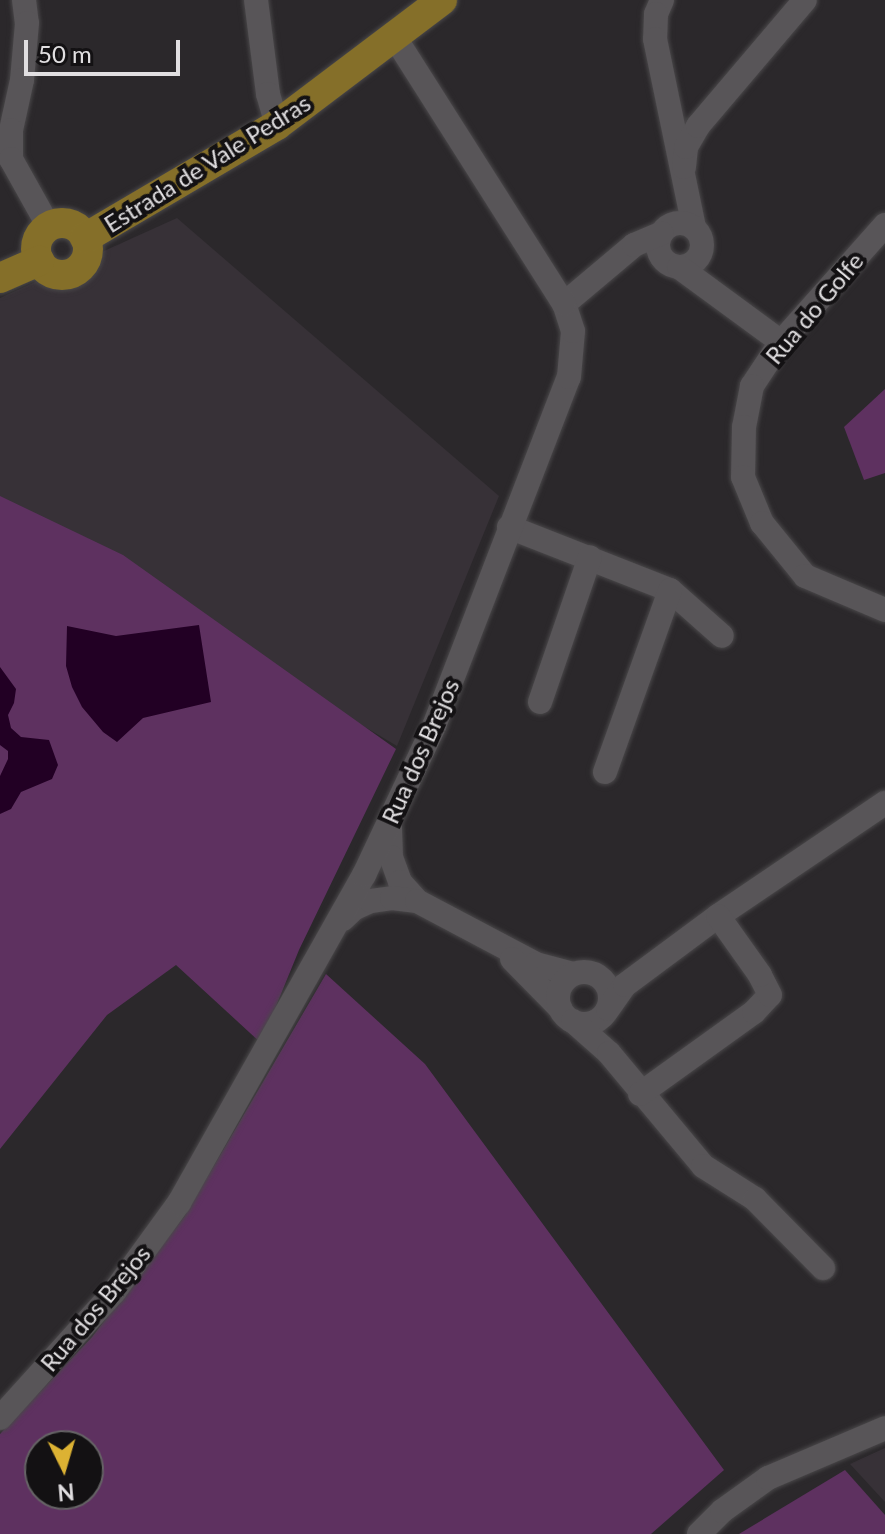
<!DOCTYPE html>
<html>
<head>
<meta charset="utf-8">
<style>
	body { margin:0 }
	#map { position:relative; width:885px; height:1534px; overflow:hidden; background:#2b282b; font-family:Lato,sans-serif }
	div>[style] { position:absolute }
	.built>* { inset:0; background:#373137 }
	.green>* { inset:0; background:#5e3160 }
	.water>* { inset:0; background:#220024 }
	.roads { filter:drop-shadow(0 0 2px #494749) drop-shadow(0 0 2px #494749) }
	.minor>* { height:24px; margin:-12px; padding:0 12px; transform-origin:12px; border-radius:12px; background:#585558 }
	.minor>.ring { margin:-12px; padding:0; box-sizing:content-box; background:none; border:24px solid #585558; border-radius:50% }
	.major>* { height:30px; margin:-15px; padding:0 15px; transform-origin:15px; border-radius:15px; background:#856f29 }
	.major>.ring { margin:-15px; padding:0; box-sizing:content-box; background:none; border:30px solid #856f29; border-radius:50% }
	span { translate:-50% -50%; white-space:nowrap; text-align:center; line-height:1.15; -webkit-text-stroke:8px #131113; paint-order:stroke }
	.street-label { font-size:24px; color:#e1dfe1 }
	.north { position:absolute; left:24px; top:1430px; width:80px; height:80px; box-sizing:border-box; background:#131113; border:2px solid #656365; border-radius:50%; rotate:175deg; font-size:22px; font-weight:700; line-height:32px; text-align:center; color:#e1dfe1 }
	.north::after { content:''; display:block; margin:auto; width:28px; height:36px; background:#dcb233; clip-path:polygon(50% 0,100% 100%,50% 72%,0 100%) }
	.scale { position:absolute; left:24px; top:40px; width:156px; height:36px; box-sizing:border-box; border:4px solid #e1dfe1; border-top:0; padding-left:10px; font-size:24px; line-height:28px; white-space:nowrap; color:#e1dfe1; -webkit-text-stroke:6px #131113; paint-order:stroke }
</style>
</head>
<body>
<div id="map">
	<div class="built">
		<i style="clip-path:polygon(177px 218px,499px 496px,397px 746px,0 511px,0 298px)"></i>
		<i style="clip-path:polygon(885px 1448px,885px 1502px,850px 1464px)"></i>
	</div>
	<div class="green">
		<i style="clip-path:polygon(885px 389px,885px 473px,864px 480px,844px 427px)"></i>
		<i style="clip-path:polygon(0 496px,123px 555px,396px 749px,299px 950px,261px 1043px,176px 965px,107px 1015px,0 1149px)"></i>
		<i style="clip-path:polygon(evenodd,326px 974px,425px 1064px,724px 1470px,651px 1534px,0 1534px,0 1434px,92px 1337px,184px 1217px,326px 974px,40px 1446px,88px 1446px,88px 1494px,40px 1494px,40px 1446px)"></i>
		<i style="clip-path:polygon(845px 1470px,885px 1515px,885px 1534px,739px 1534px)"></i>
	</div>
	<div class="water">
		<i style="clip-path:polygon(199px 625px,211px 702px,143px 718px,117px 742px,103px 732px,82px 707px,72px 687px,66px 666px,67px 626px,116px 636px)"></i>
		<i style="clip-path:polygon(0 667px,16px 689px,14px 703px,8px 715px,11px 728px,21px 737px,49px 740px,58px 765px,52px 779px,21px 792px,11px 809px,0 814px,0 776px,8px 759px,8px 751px,0 745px)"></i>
	</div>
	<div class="roads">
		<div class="minor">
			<i style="left:24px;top:0;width:23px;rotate:83deg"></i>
			<i style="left:27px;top:23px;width:57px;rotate:95deg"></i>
			<i style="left:22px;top:80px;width:51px;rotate:102.4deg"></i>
			<i style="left:11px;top:130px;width:29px;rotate:90deg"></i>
			<i style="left:11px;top:159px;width:78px;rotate:60.8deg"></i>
			<i style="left:256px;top:0;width:95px;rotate:82.7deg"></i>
			<i style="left:268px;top:94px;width:32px;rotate:74deg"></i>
			<i style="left:662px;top:0;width:15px;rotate:113deg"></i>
			<i style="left:656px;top:14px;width:25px;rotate:92deg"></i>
			<i style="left:655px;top:39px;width:193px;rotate:78.3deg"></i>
			<i style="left:684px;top:167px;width:20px;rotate:-84deg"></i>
			<i style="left:686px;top:147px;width:24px;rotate:-60deg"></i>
			<i style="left:698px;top:126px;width:165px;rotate:-49.7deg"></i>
			<i class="ring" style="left:658px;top:223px;width:20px;height:20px"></i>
			<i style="left:885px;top:225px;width:157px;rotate:131.6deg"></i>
			<i style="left:781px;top:342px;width:53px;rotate:123.4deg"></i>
			<i style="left:752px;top:386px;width:42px;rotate:101deg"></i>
			<i style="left:744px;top:427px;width:50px;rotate:91.1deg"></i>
			<i style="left:743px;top:477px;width:50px;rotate:67.6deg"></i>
			<i style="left:762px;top:523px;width:68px;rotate:50.9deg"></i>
			<i style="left:805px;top:576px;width:87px;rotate:23deg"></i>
			<i style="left:679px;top:267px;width:127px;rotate:36.3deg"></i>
			<i style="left:564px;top:304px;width:92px;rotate:-40.1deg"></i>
			<i style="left:634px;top:245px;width:30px;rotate:-23deg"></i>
			<i style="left:509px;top:527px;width:173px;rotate:21.4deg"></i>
			<i style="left:670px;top:590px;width:69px;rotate:41.5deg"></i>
			<i style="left:540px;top:702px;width:153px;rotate:-71deg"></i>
			<i style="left:605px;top:772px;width:193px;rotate:-70.3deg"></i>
			<i style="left:390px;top:828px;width:29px;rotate:88deg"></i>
			<i style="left:391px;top:857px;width:27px;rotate:70deg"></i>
			<i style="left:400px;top:882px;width:25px;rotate:48deg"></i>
			<i style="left:343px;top:919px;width:16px;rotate:-43deg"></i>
			<i style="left:355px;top:908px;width:17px;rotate:-24deg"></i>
			<i style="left:371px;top:901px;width:21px;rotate:-8deg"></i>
			<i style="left:392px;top:898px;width:25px;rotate:7deg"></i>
			<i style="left:417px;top:901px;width:135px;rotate:27.9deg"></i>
			<i style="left:536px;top:964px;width:38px;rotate:15deg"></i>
			<i style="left:512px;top:959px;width:69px;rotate:45.6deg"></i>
			<i class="ring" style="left:558px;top:972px;width:28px;height:28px"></i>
			<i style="left:608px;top:1009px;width:29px;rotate:-55deg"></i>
			<i style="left:625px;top:985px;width:116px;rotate:-36.6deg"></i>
			<i style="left:718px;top:916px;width:202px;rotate:-34.1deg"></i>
			<i style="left:573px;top:1021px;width:48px;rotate:41.6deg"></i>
			<i style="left:609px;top:1053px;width:147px;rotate:50.2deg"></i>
			<i style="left:703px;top:1166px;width:62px;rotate:32.4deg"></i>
			<i style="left:755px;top:1199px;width:97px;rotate:45.4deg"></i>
			<i style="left:640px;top:1094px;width:140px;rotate:-35.7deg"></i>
			<i style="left:754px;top:1012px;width:23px;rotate:-47deg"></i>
			<i style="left:770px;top:995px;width:22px;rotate:-117deg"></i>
			<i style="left:760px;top:975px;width:72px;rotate:-125.4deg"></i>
			<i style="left:0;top:1418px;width:170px;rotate:-47.9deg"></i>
			<i style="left:114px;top:1292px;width:110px;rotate:-53.9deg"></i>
			<i style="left:179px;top:1203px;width:377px;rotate:-60.6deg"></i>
			<i style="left:364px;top:875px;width:165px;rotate:-64.8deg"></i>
			<i style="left:434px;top:726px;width:374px;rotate:-68.9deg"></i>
			<i style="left:569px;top:377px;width:46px;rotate:-85deg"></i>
			<i style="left:573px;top:331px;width:28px;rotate:-108deg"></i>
			<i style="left:564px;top:304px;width:315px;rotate:-122.4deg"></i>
			<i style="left:699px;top:1534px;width:33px;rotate:-45deg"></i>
			<i style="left:722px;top:1511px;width:57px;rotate:-35.7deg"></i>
			<i style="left:768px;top:1478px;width:127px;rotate:-23.1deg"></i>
		</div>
		<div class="major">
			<i class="ring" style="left:36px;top:223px;width:22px;height:22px"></i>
			<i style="left:85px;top:238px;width:223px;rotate:-30.5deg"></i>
			<i style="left:277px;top:125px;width:207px;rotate:-37.1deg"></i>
			<i style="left:0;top:278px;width:43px;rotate:-23.6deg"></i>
		</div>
	</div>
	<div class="street-label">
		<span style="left:207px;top:163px;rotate:-32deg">Estrada de Vale Pedras</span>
		<span style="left:814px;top:308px;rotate:-50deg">Rua do Golfe</span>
		<span style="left:420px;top:751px;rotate:-66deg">Rua dos Brejos</span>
		<span style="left:95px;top:1308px;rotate:-50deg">Rua dos Brejos</span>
	</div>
	<div class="north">N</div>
	<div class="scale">50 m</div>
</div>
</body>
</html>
